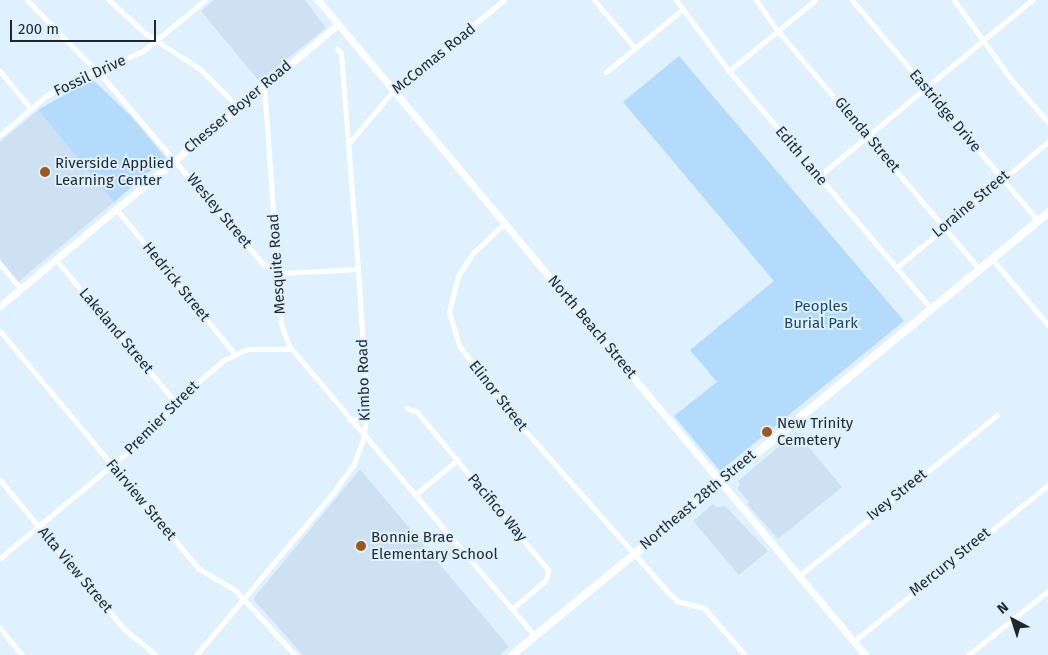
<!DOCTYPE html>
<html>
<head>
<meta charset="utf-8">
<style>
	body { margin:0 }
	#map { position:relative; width:1048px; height:655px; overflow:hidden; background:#dff1ff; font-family:"Fira Sans",sans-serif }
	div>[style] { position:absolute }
	.built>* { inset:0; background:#cde1f3 }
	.green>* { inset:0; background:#b4dbfb }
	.street>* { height:5px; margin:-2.5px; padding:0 2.5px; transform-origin:2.5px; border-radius:2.5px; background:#fff }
	.secondary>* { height:7px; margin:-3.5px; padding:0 3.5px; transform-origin:3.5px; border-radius:3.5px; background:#fff }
	.primary>* { height:8px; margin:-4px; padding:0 4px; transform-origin:4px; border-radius:4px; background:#fff }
	.dots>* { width:14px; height:14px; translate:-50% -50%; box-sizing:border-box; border:2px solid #dff1ff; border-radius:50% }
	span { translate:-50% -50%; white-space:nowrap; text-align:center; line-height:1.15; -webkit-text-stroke:4px #dff1ff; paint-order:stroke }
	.street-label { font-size:15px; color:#1c272f }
	.poi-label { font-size:15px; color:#1c272f }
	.left { translate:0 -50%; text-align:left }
	.park-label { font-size:15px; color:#12496d }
	.north { position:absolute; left:988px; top:595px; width:50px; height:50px; -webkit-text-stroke:4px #dff1ff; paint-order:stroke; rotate:320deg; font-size:14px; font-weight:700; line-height:20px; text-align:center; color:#1c272f }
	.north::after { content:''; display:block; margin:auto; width:18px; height:22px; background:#1c272f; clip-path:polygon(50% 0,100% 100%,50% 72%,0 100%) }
	.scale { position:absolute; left:10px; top:20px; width:146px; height:22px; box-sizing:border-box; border:2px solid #1c272f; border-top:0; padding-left:6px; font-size:15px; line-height:18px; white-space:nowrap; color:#1c272f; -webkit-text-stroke:4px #dff1ff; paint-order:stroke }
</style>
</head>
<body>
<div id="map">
	<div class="built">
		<i style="clip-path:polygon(214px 0,305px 0,326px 28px,259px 81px,201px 11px)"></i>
		<i style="clip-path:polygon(38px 110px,114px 202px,18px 282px,0 259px,0 142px)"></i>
		<i style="clip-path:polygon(796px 432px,842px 487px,778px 539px,747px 504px,749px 502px,737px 488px,740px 485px,738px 481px)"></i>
		<i style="clip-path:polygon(360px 469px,509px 647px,499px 655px,303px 655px,253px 599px)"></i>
		<i style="clip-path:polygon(713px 504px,716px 507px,725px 506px,768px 551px,739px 575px,693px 521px)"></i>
	</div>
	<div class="green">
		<i style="clip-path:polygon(679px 56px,904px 321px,720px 471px,674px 416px,717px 382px,690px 350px,774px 281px,623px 102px)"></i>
		<i style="clip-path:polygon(92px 79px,131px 116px,166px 158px,114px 202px,38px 110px)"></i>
	</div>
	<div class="street">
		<i style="left:27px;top:0;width:115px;rotate:45.7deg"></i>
		<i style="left:107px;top:82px;width:240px;rotate:49.4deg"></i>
		<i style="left:263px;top:264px;width:21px;rotate:25deg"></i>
		<i style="left:282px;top:273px;width:76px;rotate:-3deg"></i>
		<i style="left:109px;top:0;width:50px;rotate:42.6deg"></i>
		<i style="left:146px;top:34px;width:64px;rotate:32.9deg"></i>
		<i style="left:200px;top:69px;width:54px;rotate:45deg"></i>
		<i style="left:594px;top:0;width:63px;rotate:49.5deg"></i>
		<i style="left:676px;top:0;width:89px;rotate:53.3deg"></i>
		<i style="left:729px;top:71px;width:311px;rotate:49.6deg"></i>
		<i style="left:756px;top:0;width:38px;rotate:55deg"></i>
		<i style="left:778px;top:31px;width:312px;rotate:49.8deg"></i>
		<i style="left:852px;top:0;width:289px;rotate:49.9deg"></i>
		<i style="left:954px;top:0;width:101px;rotate:54.3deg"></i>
		<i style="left:1013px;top:82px;width:53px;rotate:48.8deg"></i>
		<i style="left:0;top:71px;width:49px;rotate:50.8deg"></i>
		<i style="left:729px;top:71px;width:112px;rotate:-39.5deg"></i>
		<i style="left:606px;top:72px;width:98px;rotate:-39.2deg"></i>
		<i style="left:264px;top:85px;width:240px;rotate:85.9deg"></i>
		<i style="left:281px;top:324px;width:23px;rotate:70deg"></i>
		<i style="left:289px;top:346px;width:380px;rotate:49.7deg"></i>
		<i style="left:0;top:135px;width:60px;rotate:-40.3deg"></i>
		<i style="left:46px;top:96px;width:26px;rotate:-31deg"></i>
		<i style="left:68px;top:83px;width:82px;rotate:-23.1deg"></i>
		<i style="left:143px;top:51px;width:80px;rotate:-39.4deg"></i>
		<i style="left:348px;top:144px;width:71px;rotate:-49.6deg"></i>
		<i style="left:394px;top:90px;width:142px;rotate:-39.3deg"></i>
		<i style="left:818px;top:177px;width:278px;rotate:-39.6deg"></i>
		<i style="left:117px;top:210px;width:185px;rotate:50.7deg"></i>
		<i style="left:505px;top:223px;width:44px;rotate:136.8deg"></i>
		<i style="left:473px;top:253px;width:27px;rotate:123deg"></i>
		<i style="left:458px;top:276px;width:37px;rotate:104deg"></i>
		<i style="left:449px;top:312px;width:37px;rotate:73deg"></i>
		<i style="left:460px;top:347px;width:100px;rotate:52.3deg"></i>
		<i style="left:521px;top:426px;width:220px;rotate:48.5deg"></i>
		<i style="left:667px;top:591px;width:14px;rotate:45deg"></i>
		<i style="left:677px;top:601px;width:28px;rotate:15deg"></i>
		<i style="left:704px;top:608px;width:62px;rotate:48.9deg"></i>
		<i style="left:992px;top:259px;width:87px;rotate:49.7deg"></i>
		<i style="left:56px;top:260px;width:185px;rotate:50deg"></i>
		<i style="left:0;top:264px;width:33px;rotate:50deg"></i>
		<i style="left:896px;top:268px;width:197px;rotate:-39.7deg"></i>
		<i style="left:0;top:331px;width:310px;rotate:50.1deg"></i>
		<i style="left:199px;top:569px;width:42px;rotate:30.3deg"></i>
		<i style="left:235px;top:590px;width:88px;rotate:47.3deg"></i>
		<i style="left:407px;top:408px;width:11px;rotate:22deg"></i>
		<i style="left:417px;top:412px;width:205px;rotate:50.3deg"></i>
		<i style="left:548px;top:570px;width:10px;rotate:101deg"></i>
		<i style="left:546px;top:580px;width:45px;rotate:139.5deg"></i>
		<i style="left:349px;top:420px;width:10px;rotate:-6deg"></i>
		<i style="left:359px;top:419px;width:10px;rotate:-37deg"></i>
		<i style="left:0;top:480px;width:194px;rotate:50.2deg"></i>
		<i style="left:124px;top:629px;width:41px;rotate:39.1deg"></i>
		<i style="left:415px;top:495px;width:55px;rotate:-39.8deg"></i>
		<i style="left:0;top:558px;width:199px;rotate:-39.7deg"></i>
		<i style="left:153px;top:431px;width:43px;rotate:-51.5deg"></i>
		<i style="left:180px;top:397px;width:57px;rotate:-40.1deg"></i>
		<i style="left:224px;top:360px;width:26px;rotate:-25deg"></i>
		<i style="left:248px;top:349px;width:42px"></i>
		<i style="left:799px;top:576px;width:255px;rotate:-39.1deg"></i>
		<i style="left:0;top:628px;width:35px;rotate:51deg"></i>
		<i style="left:854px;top:641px;width:249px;rotate:-38.8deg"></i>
		<i style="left:196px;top:655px;width:212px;rotate:-49.8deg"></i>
		<i style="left:333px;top:493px;width:36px;rotate:-54deg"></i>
		<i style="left:354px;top:464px;width:30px;rotate:-70deg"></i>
		<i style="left:364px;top:436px;width:27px;rotate:-84deg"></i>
		<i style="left:367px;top:409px;width:140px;rotate:-93.7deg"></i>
		<i style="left:358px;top:269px;width:217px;rotate:-94.5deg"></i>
		<i style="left:341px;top:53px;width:6px;rotate:-135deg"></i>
		<i style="left:968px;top:655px;width:102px;rotate:-38.7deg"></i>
	</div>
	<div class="secondary">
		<i style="left:318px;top:0;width:853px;rotate:50.13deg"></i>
		<i style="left:0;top:306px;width:440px;rotate:-39.8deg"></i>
	</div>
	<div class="primary">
		<i style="left:512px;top:655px;width:695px;rotate:-39.51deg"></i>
	</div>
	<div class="dots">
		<i style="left:45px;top:172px;background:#985a20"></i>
		<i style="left:767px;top:432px;background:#985a20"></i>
		<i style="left:361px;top:546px;background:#985a20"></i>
	</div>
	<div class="street-label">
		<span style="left:434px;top:59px;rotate:-39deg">McComas Road</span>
		<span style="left:90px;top:76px;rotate:-25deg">Fossil Drive</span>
		<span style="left:238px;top:107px;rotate:-40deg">Chesser Boyer Road</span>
		<span style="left:945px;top:111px;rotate:50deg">Eastridge Drive</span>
		<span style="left:867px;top:135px;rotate:50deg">Glenda Street</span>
		<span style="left:801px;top:156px;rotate:50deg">Edith Lane</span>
		<span style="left:971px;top:204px;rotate:-40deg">Loraine Street</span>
		<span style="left:219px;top:211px;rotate:50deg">Wesley Street</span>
		<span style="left:277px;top:264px;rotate:-94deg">Mesquite Road</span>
		<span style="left:176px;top:282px;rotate:51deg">Hedrick Street</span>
		<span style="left:592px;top:327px;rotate:50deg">North Beach Street</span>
		<span style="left:116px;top:331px;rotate:50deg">Lakeland Street</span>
		<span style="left:364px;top:380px;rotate:-92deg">Kimbo Road</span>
		<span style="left:498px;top:396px;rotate:52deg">Elinor Street</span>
		<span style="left:162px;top:418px;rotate:-45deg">Premier Street</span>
		<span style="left:897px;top:495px;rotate:-39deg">Ivey Street</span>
		<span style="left:141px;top:500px;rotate:50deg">Fairview Street</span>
		<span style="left:698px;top:500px;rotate:-40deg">Northeast 28th Street</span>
		<span style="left:497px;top:508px;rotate:50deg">Pacifico Way</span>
		<span style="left:950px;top:562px;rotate:-39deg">Mercury Street</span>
		<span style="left:75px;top:570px;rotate:50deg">Alta View Street</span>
	</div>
	<div class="poi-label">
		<span class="left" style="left:55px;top:172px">Riverside Applied<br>Learning Center</span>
		<span class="left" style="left:777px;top:432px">New Trinity<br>Cemetery</span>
		<span class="left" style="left:371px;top:546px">Bonnie Brae<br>Elementary School</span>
	</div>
	<div class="park-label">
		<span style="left:821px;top:315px">Peoples<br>Burial Park</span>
	</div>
	<div class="north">N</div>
	<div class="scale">200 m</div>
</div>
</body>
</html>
